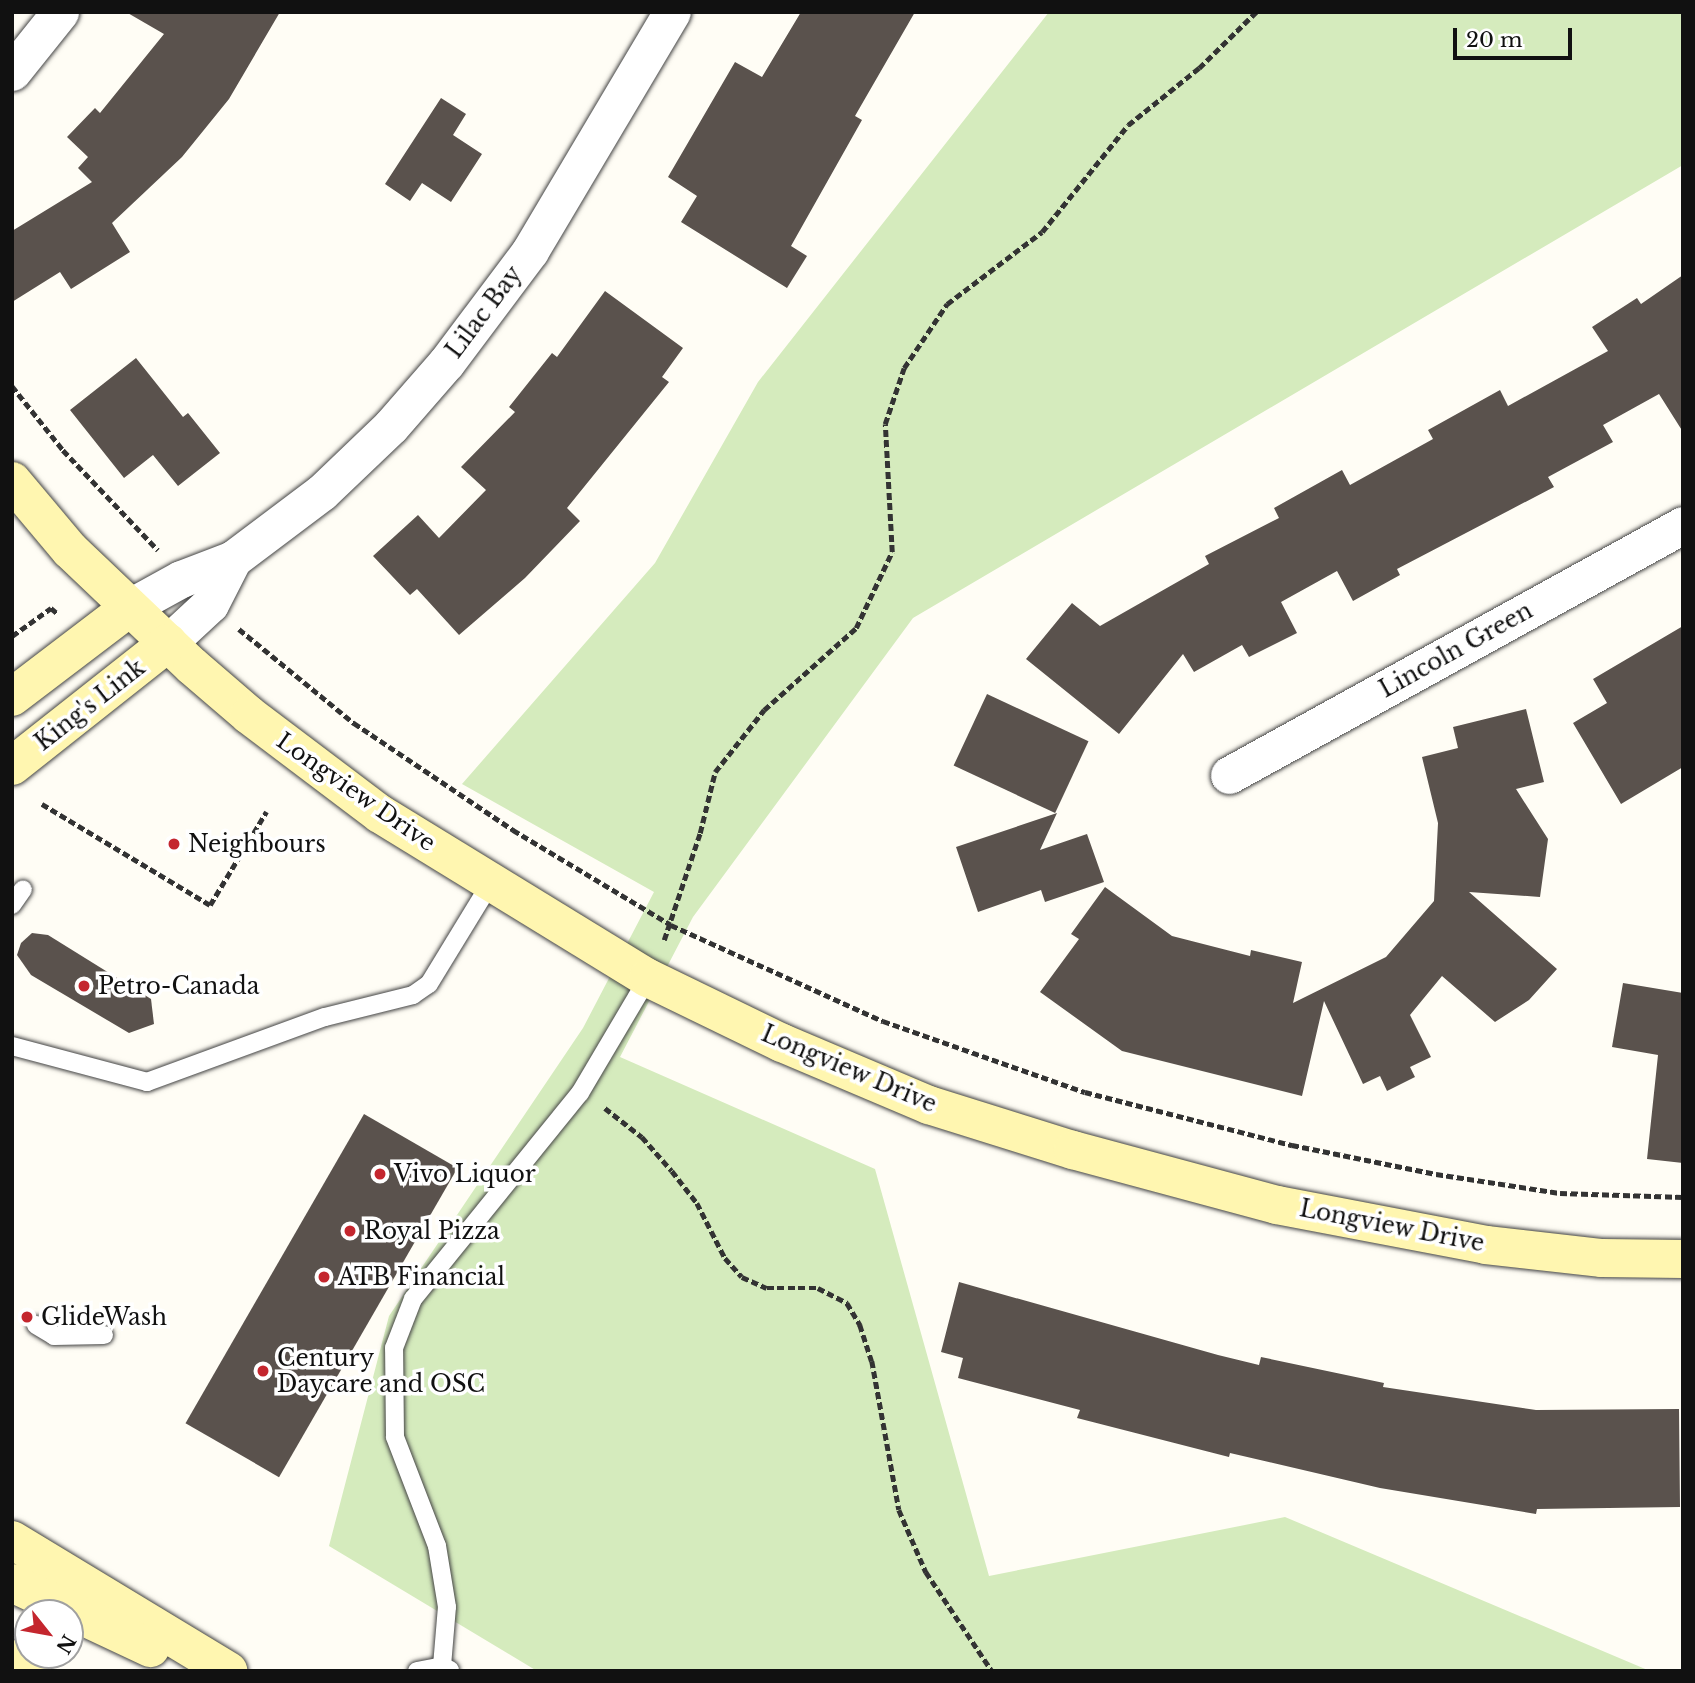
<!DOCTYPE html>
<html>
<head>
<meta charset="utf-8">
<style>
	body { margin:0 }
	#map { position:relative; width:1695px; height:1683px; overflow:hidden; background:#fffdf5; font-family:"Libre Baskerville",serif }
	div>[style] { position:absolute }
	.green>* { inset:0; background:#d5ebbd }
	.building>* { inset:0; background:#5a524d; transform-origin:0 0 }
	.path>* { height:4.5px; margin-top:-2.25px; transform-origin:0; background:repeating-linear-gradient(90deg,#333 0 7px,transparent 0 10.5px) }
	.roads { filter:drop-shadow(0 0 2px #444) drop-shadow(0 0 2px #444) }
	.lane>* { height:18px; margin:-9px; padding:0 9px; transform-origin:9px; border-radius:9px; background:#fff }
	.street>* { height:37px; margin:-18.5px; padding:0 18.5px; transform-origin:18.5px; border-radius:18.5px; background:#fff }
	.secondary>* { height:38px; margin:-19px; padding:0 19px; transform-origin:19px; border-radius:19px; background:#fff6b0 }
	.dots>* { width:19px; height:19px; translate:-50% -50%; box-sizing:border-box; border:4px solid #fff; border-radius:50% }
	span { translate:-50% -50%; white-space:nowrap; text-align:center; line-height:1.15; -webkit-text-stroke:7px #fff; paint-order:stroke }
	.street-label { font-size:23px; color:#111 }
	.poi-label { font-size:23px; color:#111 }
	.left { translate:0 -50%; text-align:left }
	.frame { position:absolute; inset:0; border:14px solid #111; pointer-events:none }
	.north { position:absolute; left:14px; top:1599px; width:70px; height:70px; box-sizing:border-box; background:#fff; border:2px solid #a0a0a0; border-radius:50%; rotate:121deg; font-size:19px; font-weight:700; line-height:28px; text-align:center; color:#111 }
	.north::after { content:''; display:block; margin:auto; width:24px; height:32px; background:#c4262e; clip-path:polygon(50% 0,100% 100%,50% 72%,0 100%) }
	.scale { position:absolute; left:1453px; top:28px; width:119px; height:32px; box-sizing:border-box; border:4px solid #111; border-top:0; padding-left:9px; font-size:21px; line-height:24px; white-space:nowrap; color:#111; -webkit-text-stroke:5px #fff; paint-order:stroke }
</style>
</head>
<body>
<div id="map">
	<div class="green">
		<i style="clip-path:polygon(1049px 12px,1683px 12px,1683px 165px,913px 618px,693px 917px,620px 1057px,875px 1169px,989px 1576px,1285px 1517px,1650px 1671px,537px 1671px,329px 1546px,389px 1316px,583px 1028px,654px 892px,462px 784px,655px 563px,758px 382px)"></i>
	</div>
	<div class="building">
		<i style="clip-path:polygon(126px 12px,280px 12px,229px 99px,182px 157px,112px 223px,130px 252px,71px 289px,60px 272px,12px 302px,12px 231px,92px 182px,78px 168px,88px 157px,67px 137px,95px 108px,100px 113px,164px 34px)"></i>
		<i style="clip-path:polygon(801px 12px,915px 12px,855px 116px,862px 120px,791px 246px,807px 256px,787px 288px,681px 222px,697px 196px,668px 177px,735px 62px,762px 77px)"></i>
		<i style="clip-path:polygon(441px 98px,466px 114px,453px 135px,482px 154px,451px 202px,422px 183px,410px 201px,385px 184px)"></i>
		<i style="clip-path:polygon(1683px 275px,1683px 432px,1659px 394px,1603px 425px,1613px 442px,1548px 477px,1554px 487px,1397px 569px,1400px 575px,1353px 601px,1337px 571px,1281px 602px,1297px 633px,1249px 657px,1242px 645px,1194px 672px,1183px 654px,1119px 734px,1026px 659px,1072px 603px,1100px 626px,1209px 564px,1205px 556px,1279px 518px,1274px 508px,1342px 470px,1350px 485px,1433px 439px,1428px 430px,1500px 390px,1508px 406px,1608px 351px,1592px 327px,1637px 298px,1641px 304px)"></i>
		<i style="clip-path:polygon(605px 291px,683px 348px,662px 377px,669px 382px,567px 508px,580px 521px,525px 578px,459px 635px,417px 589px,410px 595px,373px 556px,418px 515px,439px 538px,486px 490px,461px 467px,515px 412px,509px 407px,552px 353px,557px 357px)"></i>
		<i style="clip-path:polygon(136px 358px,183px 417px,188px 413px,220px 453px,178px 486px,153px 455px,124px 478px,70px 410px)"></i>
		<i style="clip-path:polygon(1683px 626px,1683px 767px,1621px 804px,1573px 723px,1607px 703px,1593px 679px)"></i>
		<i style="left:987px;top:694px;width:112px;height:79px;rotate:25deg"></i>
		<i style="clip-path:polygon(1526px 709px,1544px 782px,1516px 789px,1548px 839px,1540px 897px,1469px 892px,1557px 969px,1529px 1000px,1495px 1022px,1442px 976px,1410px 1015px,1431px 1057px,1410px 1067px,1415px 1077px,1387px 1091px,1380px 1076px,1363px 1084px,1324px 1001px,1302px 1096px,1122px 1051px,1040px 992px,1079px 939px,1071px 934px,1105px 887px,1172px 936px,1250px 956px,1251px 950px,1302px 962px,1293px 1003px,1386px 957px,1434px 901px,1438px 823px,1422px 757px,1458px 748px,1453px 727px)"></i>
		<i style="clip-path:polygon(1057px 813px,1040px 850px,1087px 834px,1104px 882px,1045px 902px,1041px 890px,978px 912px,956px 847px)"></i>
		<i style="clip-path:polygon(32px 933px,48px 935px,151px 999px,154px 1024px,129px 1033px,31px 975px,17px 955px,21px 943px)"></i>
		<i style="clip-path:polygon(1623px 983px,1683px 993px,1683px 1163px,1647px 1159px,1658px 1055px,1612px 1047px)"></i>
		<i style="left:364px;top:1114px;width:108px;height:357px;rotate:30deg"></i>
		<i style="clip-path:polygon(959px 1282px,1218px 1355px,1259px 1365px,1261px 1357px,1384px 1383px,1383px 1387px,1536px 1410px,1679px 1409px,1680px 1507px,1537px 1509px,1536px 1514px,1380px 1488px,1230px 1453px,1229px 1457px,1077px 1418px,1080px 1410px,958px 1378px,963px 1358px,941px 1352px)"></i>
	</div>
	<div class="path">
		<i style="left:12px;top:386px;width:82px;rotate:51.4deg"></i>
		<i style="left:63px;top:450px;width:138px;rotate:46.5deg"></i>
		<i style="left:239px;top:629px;width:149px;rotate:39.3deg"></i>
		<i style="left:354px;top:723px;width:192px;rotate:33.9deg"></i>
		<i style="left:513px;top:830px;width:184px;rotate:31deg"></i>
		<i style="left:671px;top:925px;width:233px;rotate:24.4deg"></i>
		<i style="left:883px;top:1021px;width:214px;rotate:19.4deg"></i>
		<i style="left:1085px;top:1092px;width:214px;rotate:14.4deg"></i>
		<i style="left:1292px;top:1145px;width:147px;rotate:11.4deg"></i>
		<i style="left:1436px;top:1174px;width:125px;rotate:8.7deg"></i>
		<i style="left:1560px;top:1193px;width:123px;rotate:1.9deg"></i>
		<i style="left:12px;top:636px;width:48px;rotate:-35.7deg"></i>
		<i style="left:51px;top:608px;width:8px;rotate:40deg"></i>
		<i style="left:42px;top:804px;width:196px;rotate:31deg"></i>
		<i style="left:210px;top:905px;width:109px;rotate:-58.9deg"></i>
		<i style="left:664px;top:940px;width:113px;rotate:-71.4deg"></i>
		<i style="left:700px;top:833px;width:63px;rotate:-76.2deg"></i>
		<i style="left:715px;top:772px;width:79px;rotate:-51.7deg"></i>
		<i style="left:764px;top:710px;width:123px;rotate:-41.7deg"></i>
		<i style="left:856px;top:628px;width:84px;rotate:-64.7deg"></i>
		<i style="left:892px;top:552px;width:128px;rotate:-93.1deg"></i>
		<i style="left:885px;top:424px;width:59px;rotate:-71.3deg"></i>
		<i style="left:904px;top:368px;width:77px;rotate:-56.1deg"></i>
		<i style="left:947px;top:304px;width:119px;rotate:-37.2deg"></i>
		<i style="left:1042px;top:232px;width:137px;rotate:-51.2deg"></i>
		<i style="left:1128px;top:125px;width:91px;rotate:-38.8deg"></i>
		<i style="left:1199px;top:68px;width:80px;rotate:-44.5deg"></i>
		<i style="left:605px;top:1108px;width:47px;rotate:38.1deg"></i>
		<i style="left:642px;top:1137px;width:45px;rotate:48.6deg"></i>
		<i style="left:672px;top:1171px;width:41px;rotate:52deg"></i>
		<i style="left:697px;top:1203px;width:62px;rotate:63deg"></i>
		<i style="left:725px;top:1258px;width:25px;rotate:48deg"></i>
		<i style="left:742px;top:1277px;width:27px;rotate:24deg"></i>
		<i style="left:767px;top:1288px;width:51px"></i>
		<i style="left:818px;top:1288px;width:33px;rotate:27deg"></i>
		<i style="left:847px;top:1303px;width:26px;rotate:59deg"></i>
		<i style="left:860px;top:1325px;width:38px;rotate:72deg"></i>
		<i style="left:872px;top:1361px;width:151px;rotate:79.7deg"></i>
		<i style="left:899px;top:1510px;width:68px;rotate:66.5deg"></i>
		<i style="left:926px;top:1572px;width:119px;rotate:56.3deg"></i>
	</div>
	<div class="roads">
		<div class="lane">
			<i style="left:12px;top:905px;width:19px;rotate:-55deg"></i>
			<i style="left:12px;top:1046px;width:140px;rotate:14.9deg"></i>
			<i style="left:147px;top:1082px;width:189px;rotate:-20.1deg"></i>
			<i style="left:325px;top:1017px;width:91px;rotate:-14deg"></i>
			<i style="left:413px;top:995px;width:19px;rotate:-35deg"></i>
			<i style="left:429px;top:984px;width:117px;rotate:-58.6deg"></i>
			<i style="left:36px;top:1325px;width:21px;rotate:31deg"></i>
			<i style="left:54px;top:1336px;width:50px;rotate:-1.1deg"></i>
			<i style="left:442px;top:1666px;width:59px;rotate:-85.2deg"></i>
			<i style="left:447px;top:1607px;width:62px;rotate:-99.3deg"></i>
			<i style="left:437px;top:1546px;width:117px;rotate:-111.1deg"></i>
			<i style="left:395px;top:1437px;width:89px;rotate:-90.6deg"></i>
			<i style="left:394px;top:1348px;width:53px;rotate:-68.8deg"></i>
			<i style="left:413px;top:1299px;width:265px;rotate:-51deg"></i>
			<i style="left:580px;top:1093px;width:134px;rotate:-59.4deg"></i>
			<i style="left:417px;top:1671px;width:25px;rotate:-11deg"></i>
			<i style="left:442px;top:1666px;width:9px;rotate:27deg"></i>
		</div>
		<div class="street">
			<i style="left:12px;top:72px;width:77px;rotate:-51.3deg"></i>
			<i style="left:130px;top:607px;width:58px;rotate:-28.8deg"></i>
			<i style="left:181px;top:579px;width:56px;rotate:-21deg"></i>
			<i style="left:233px;top:559px;width:111px;rotate:-37deg"></i>
			<i style="left:322px;top:492px;width:95px;rotate:-43.7deg"></i>
			<i style="left:391px;top:426px;width:84px;rotate:-48.9deg"></i>
			<i style="left:446px;top:363px;width:140px;rotate:-53.1deg"></i>
			<i style="left:530px;top:251px;width:278px;rotate:-59.3deg"></i>
			<i style="left:168px;top:643px;width:57px;rotate:-42.9deg"></i>
			<i style="left:210px;top:604px;width:51px;rotate:-62.9deg"></i>
			<i style="left:1229px;top:775px;width:518px;rotate:-28.84deg"></i>
		</div>
		<div class="secondary">
			<i style="left:12px;top:481px;width:90px;rotate:50deg"></i>
			<i style="left:70px;top:550px;width:168px;rotate:43.6deg"></i>
			<i style="left:192px;top:666px;width:75px;rotate:40.7deg"></i>
			<i style="left:249px;top:715px;width:164px;rotate:37.1deg"></i>
			<i style="left:380px;top:814px;width:314px;rotate:31.5deg"></i>
			<i style="left:648px;top:978px;width:149px;rotate:25.9deg"></i>
			<i style="left:782px;top:1043px;width:160px;rotate:22.9deg"></i>
			<i style="left:929px;top:1105px;width:151px;rotate:17.4deg"></i>
			<i style="left:1073px;top:1150px;width:211px;rotate:15.1deg"></i>
			<i style="left:1277px;top:1205px;width:213px;rotate:10.8deg"></i>
			<i style="left:1486px;top:1245px;width:117px;rotate:6.4deg"></i>
			<i style="left:1602px;top:1258px;width:81px;rotate:0.7deg"></i>
			<i style="left:12px;top:697px;width:148px;rotate:-37.3deg"></i>
			<i style="left:12px;top:766px;width:199px;rotate:-38.3deg"></i>
			<i style="left:12px;top:1540px;width:253px;rotate:31.2deg"></i>
			<i style="left:12px;top:1583px;width:153px;rotate:25.2deg"></i>
			<i style="left:12px;top:1659px;width:23px;rotate:31deg"></i>
		</div>
	</div>
	<div class="dots">
		<i style="left:174px;top:844px;background:#c4262e"></i>
		<i style="left:84px;top:986px;background:#c4262e"></i>
		<i style="left:380px;top:1174px;background:#c4262e"></i>
		<i style="left:350px;top:1231px;background:#c4262e"></i>
		<i style="left:324px;top:1277px;background:#c4262e"></i>
		<i style="left:27px;top:1317px;background:#c4262e"></i>
		<i style="left:263px;top:1371px;background:#c4262e"></i>
	</div>
	<div class="street-label">
		<span style="left:484px;top:312px;rotate:-53deg">Lilac Bay</span>
		<span style="left:1456px;top:650px;rotate:-29deg">Lincoln Green</span>
		<span style="left:90px;top:705px;rotate:-38deg">King's Link</span>
		<span style="left:356px;top:792px;rotate:35deg">Longview Drive</span>
		<span style="left:849px;top:1069px;rotate:23deg">Longview Drive</span>
		<span style="left:1392px;top:1226px;rotate:11deg">Longview Drive</span>
	</div>
	<div class="poi-label">
		<span class="left" style="left:188px;top:844px">Neighbours</span>
		<span class="left" style="left:98px;top:986px">Petro-Canada</span>
		<span class="left" style="left:394px;top:1174px">Vivo Liquor</span>
		<span class="left" style="left:364px;top:1231px">Royal Pizza</span>
		<span class="left" style="left:338px;top:1277px">ATB Financial</span>
		<span class="left" style="left:41px;top:1317px">GlideWash</span>
		<span class="left" style="left:277px;top:1371px">Century<br>Daycare and OSC</span>
	</div>
	<div class="frame"></div>
	<div class="north">N</div>
	<div class="scale">20 m</div>
</div>
</body>
</html>
